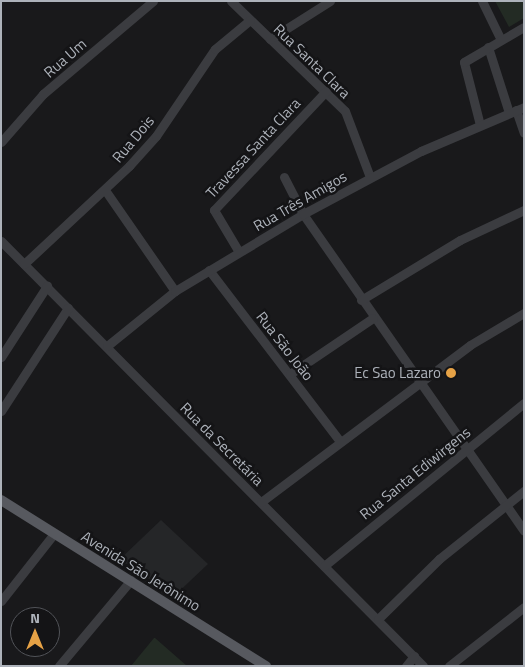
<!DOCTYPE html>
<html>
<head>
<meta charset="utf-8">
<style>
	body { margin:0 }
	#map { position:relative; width:525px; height:667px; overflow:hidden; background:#19191b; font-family:"Titillium Web",sans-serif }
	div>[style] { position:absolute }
	.built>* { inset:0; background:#252628 }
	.green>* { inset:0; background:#232b24 }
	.minor>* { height:9px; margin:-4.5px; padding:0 4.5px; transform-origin:4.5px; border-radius:4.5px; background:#3b3c40 }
	.major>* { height:10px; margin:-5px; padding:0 5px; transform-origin:5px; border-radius:5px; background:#57595f }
	.dots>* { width:14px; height:14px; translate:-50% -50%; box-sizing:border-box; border:2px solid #141416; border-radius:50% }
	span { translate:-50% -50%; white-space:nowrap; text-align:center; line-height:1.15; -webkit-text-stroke:5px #141416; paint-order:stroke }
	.street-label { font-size:15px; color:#adb2ba }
	.poi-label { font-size:15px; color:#adb2ba }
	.right { translate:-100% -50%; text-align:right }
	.frame { position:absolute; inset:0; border:2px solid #adb2ba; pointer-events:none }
	.north { position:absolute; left:10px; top:607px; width:50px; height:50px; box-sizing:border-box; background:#141416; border:1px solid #515358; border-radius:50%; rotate:0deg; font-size:14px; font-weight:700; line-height:20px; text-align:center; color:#adb2ba }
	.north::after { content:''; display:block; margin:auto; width:18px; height:22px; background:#e6a246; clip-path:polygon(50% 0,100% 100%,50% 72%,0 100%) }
</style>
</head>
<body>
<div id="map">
	<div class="built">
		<i style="clip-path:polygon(161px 520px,208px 564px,171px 599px,117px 562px)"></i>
	</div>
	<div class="green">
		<i style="clip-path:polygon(495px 1px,524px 1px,524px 18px,509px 27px)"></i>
		<i style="clip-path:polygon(154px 638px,155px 638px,187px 666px,131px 666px)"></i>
	</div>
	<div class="minor">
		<i style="left:231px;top:1px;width:158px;rotate:44deg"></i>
		<i style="left:345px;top:111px;width:71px;rotate:69.3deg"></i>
		<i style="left:482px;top:1px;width:43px;rotate:64deg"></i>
		<i style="left:270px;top:39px;width:71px;rotate:-32.3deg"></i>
		<i style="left:488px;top:47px;width:69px;rotate:72.3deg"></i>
		<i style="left:516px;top:110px;width:24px;rotate:71deg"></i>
		<i style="left:480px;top:125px;width:65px;rotate:-104.3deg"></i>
		<i style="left:464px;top:62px;width:69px;rotate:-30.3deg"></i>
		<i style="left:1px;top:142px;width:64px;rotate:-48.8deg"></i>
		<i style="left:43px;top:94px;width:144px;rotate:-40.2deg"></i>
		<i style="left:284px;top:177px;width:42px;rotate:62.8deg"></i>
		<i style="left:303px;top:214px;width:386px;rotate:55.1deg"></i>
		<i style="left:105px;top:190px;width:123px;rotate:55.3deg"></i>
		<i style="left:1px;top:241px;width:599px;rotate:45.2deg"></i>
		<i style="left:239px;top:252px;width:49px;rotate:-120.8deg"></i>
		<i style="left:214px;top:210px;width:163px;rotate:-46.7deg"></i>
		<i style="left:24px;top:264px;width:144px;rotate:-43deg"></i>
		<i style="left:129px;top:166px;width:40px;rotate:-48deg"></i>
		<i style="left:156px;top:136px;width:105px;rotate:-55.9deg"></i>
		<i style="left:215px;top:49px;width:45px;rotate:-39.6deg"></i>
		<i style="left:209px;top:270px;width:214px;rotate:52.6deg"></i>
		<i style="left:361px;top:300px;width:116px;rotate:-31.2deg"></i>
		<i style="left:460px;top:240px;width:71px;rotate:-25.1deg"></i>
		<i style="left:107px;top:346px;width:87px;rotate:-39deg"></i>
		<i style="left:175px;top:291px;width:149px;rotate:-31deg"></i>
		<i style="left:303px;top:214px;width:134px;rotate:-28.1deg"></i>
		<i style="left:421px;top:151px;width:112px;rotate:-23.1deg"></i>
		<i style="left:1px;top:357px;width:85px;rotate:-57.1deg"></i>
		<i style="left:290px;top:374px;width:100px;rotate:-34deg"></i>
		<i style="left:1px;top:411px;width:123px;rotate:-57deg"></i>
		<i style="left:261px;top:502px;width:261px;rotate:-36.9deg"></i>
		<i style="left:470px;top:345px;width:63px;rotate:-30.7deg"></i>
		<i style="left:324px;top:566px;width:258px;rotate:-39.2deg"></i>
		<i style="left:1px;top:601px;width:84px;rotate:-51.8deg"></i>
		<i style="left:378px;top:619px;width:86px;rotate:-44.5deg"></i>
		<i style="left:439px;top:559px;width:109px;rotate:-38.7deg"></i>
		<i style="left:59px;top:666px;width:112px;rotate:-50.1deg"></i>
		<i style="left:406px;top:666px;width:13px;rotate:-51deg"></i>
		<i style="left:449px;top:666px;width:95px;rotate:-38.2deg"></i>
	</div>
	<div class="major">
		<i style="left:1px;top:500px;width:313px;rotate:32.1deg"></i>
	</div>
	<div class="dots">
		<i style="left:451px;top:373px;background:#e6a246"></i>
	</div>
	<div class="street-label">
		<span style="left:65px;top:58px;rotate:-41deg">Rua Um</span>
		<span style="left:312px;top:61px;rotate:44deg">Rua Santa Clara</span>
		<span style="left:133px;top:139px;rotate:-50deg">Rua Dois</span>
		<span style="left:253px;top:148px;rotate:-47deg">Travessa Santa Clara</span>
		<span style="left:300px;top:201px;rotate:-30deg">Rua Três Amigos</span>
		<span style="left:285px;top:346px;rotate:52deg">Rua São João</span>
		<span style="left:222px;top:444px;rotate:45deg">Rua da Secretária</span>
		<span style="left:415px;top:473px;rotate:-39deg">Rua Santa Ediwirgens</span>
		<span style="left:141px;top:571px;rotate:32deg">Avenida São Jerônimo</span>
	</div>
	<div class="poi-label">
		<span class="right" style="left:441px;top:373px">Ec Sao Lazaro</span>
	</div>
	<div class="frame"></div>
	<div class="north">N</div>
</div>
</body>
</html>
